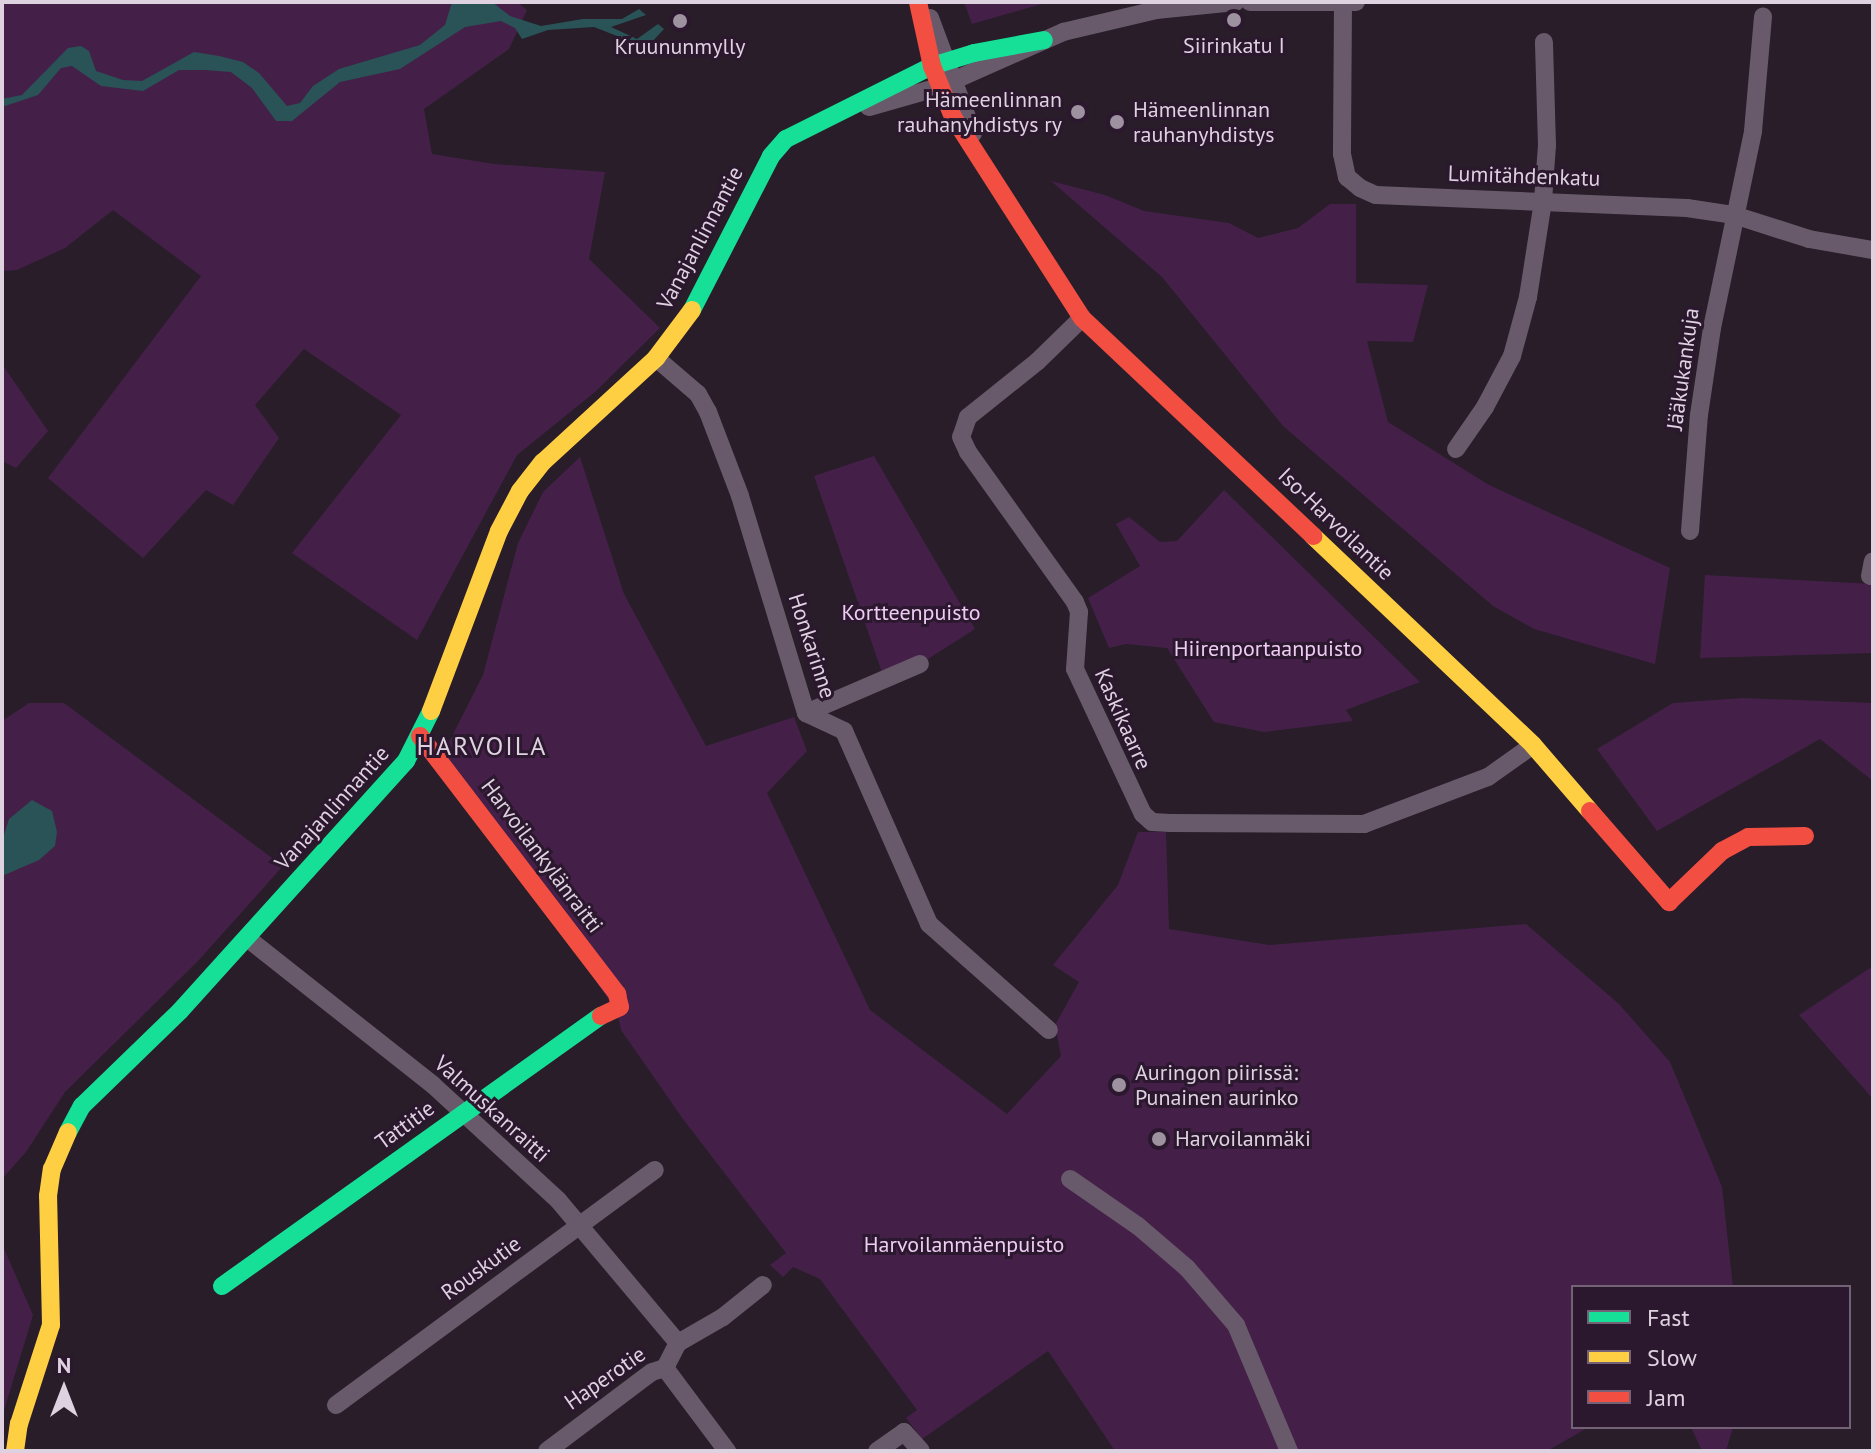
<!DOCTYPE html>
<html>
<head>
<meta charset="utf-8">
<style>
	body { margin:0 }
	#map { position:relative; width:1875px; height:1453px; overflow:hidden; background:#281d29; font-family:"PT Sans",sans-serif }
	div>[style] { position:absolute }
	.green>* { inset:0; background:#442049 }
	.water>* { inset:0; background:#295356 }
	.street>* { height:18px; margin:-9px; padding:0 9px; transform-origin:9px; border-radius:9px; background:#685a6a }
	.fast>* { height:18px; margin:-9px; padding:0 9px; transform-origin:9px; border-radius:9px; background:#16e098 }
	.slow>* { height:18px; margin:-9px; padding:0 9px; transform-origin:9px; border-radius:9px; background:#ffcf43 }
	.jam>* { height:18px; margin:-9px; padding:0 9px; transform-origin:9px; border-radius:9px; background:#f24e42 }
	.dots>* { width:22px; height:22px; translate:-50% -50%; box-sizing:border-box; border:4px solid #2b182e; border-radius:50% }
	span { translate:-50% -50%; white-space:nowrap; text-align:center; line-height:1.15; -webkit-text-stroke:6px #2b182e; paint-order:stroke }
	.poi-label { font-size:22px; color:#ded1e0 }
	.right { translate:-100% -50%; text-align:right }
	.left { translate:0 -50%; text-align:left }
	.street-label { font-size:22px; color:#ded1e0 }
	.park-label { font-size:22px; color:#eeccf3 }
	.quarter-label { font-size:26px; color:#ded1e0; letter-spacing:2px }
	.frame { position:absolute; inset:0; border:4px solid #ded1e0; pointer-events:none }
	.legend { position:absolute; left:1571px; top:1285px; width:280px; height:144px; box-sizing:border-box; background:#2b182e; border:2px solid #736275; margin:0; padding:10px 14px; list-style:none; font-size:24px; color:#ded1e0 }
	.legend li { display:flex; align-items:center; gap:16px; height:40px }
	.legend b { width:40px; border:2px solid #736275 }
	.north { position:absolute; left:24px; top:1349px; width:80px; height:80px; -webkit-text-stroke:6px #2b182e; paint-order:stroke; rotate:0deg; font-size:22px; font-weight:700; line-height:32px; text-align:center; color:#ded1e0 }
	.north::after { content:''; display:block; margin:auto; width:28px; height:36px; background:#ded1e0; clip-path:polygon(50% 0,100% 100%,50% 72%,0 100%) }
</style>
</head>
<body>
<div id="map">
	<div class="green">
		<i style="clip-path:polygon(2px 2px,517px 2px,527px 10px,509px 49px,424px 109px,432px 154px,494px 164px,605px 172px,589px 259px,660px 328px,595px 392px,517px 455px,417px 640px,292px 553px,401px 415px,304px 349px,255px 405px,279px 438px,233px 505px,206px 490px,143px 558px,48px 478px,201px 276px,113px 210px,65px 248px,17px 270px,2px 271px)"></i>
		<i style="clip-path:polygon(964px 2px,1049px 2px,972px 24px)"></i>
		<i style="clip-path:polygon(1051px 181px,1105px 195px,1144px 211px,1229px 223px,1258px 238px,1298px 228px,1330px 204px,1356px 204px,1356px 283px,1428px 285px,1413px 342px,1367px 341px,1388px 422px,1489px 485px,1670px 568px,1655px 664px,1534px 629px,1493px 606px,1283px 426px,1162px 277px)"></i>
		<i style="clip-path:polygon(2px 364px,48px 431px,16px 468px,2px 461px)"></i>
		<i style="clip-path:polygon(874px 456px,975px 629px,920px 664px,885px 681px,814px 476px)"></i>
		<i style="clip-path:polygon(580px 457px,624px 594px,706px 746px,794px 717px,807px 751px,767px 793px,870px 1010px,1007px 1114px,1061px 1056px,1055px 1025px,1079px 982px,1053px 965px,1118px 885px,1138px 832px,1166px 832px,1169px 929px,1269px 945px,1526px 924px,1619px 1004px,1670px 1062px,1722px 1187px,1733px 1287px,1573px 1287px,1573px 1427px,1589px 1427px,1547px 1451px,1115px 1451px,1048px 1351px,922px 1439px,906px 1418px,917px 1410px,820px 1279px,793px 1267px,783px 1277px,770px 1265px,786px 1253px,683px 1119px,621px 1030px,617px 1012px,442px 756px,483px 675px,518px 543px,543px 492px)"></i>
		<i style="clip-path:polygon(1224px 490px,1420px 682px,1346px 710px,1353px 721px,1264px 732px,1214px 722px,1167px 648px,1126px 644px,1109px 648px,1088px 598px,1140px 566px,1116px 524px,1129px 517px,1160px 542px,1177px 541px)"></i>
		<i style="clip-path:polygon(1705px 575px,1873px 584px,1873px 653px,1700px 658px)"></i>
		<i style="clip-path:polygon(1743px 698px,1873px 703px,1873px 781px,1820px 739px,1657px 831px,1597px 749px,1673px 703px)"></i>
		<i style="clip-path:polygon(29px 703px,64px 703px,283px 866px,198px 961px,65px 1092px,26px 1152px,2px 1179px,2px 721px)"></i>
		<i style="clip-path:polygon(1873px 966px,1873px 1099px,1799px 1015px)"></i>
		<i style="clip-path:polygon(2px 1244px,33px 1315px,2px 1417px)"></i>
		<i style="clip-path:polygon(1691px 1427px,1733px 1427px,1726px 1451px,1702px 1451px)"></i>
	</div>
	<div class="water">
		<i style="clip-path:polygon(452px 2px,492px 2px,510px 16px,541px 26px,583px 19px,622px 19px,639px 9px,646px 15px,611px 27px,637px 39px,658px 24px,664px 29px,651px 43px,640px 45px,594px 27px,548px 30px,522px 39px,515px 28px,501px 21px,465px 27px,400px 69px,340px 82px,292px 121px,276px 121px,252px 88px,231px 72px,205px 70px,179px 70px,143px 91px,101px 86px,72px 66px,61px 68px,38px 95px,2px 107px,2px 99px,22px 95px,68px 48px,81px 46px,89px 51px,96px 71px,123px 80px,142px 81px,194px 52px,219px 56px,243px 62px,259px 73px,287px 106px,300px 103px,313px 86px,339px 69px,420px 45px,445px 25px)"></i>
		<i style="clip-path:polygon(32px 800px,52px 811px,57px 832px,55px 846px,39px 860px,2px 876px,2px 841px,9px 819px)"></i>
	</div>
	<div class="street">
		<i style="left:1250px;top:2px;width:106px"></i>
		<i style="left:1343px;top:3px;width:151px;rotate:90.4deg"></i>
		<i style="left:1342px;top:154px;width:24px;rotate:78deg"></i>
		<i style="left:1347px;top:177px;width:17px;rotate:40deg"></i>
		<i style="left:1360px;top:188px;width:17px;rotate:24deg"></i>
		<i style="left:1376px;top:195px;width:311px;rotate:2.4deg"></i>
		<i style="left:1687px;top:208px;width:48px;rotate:8.5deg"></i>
		<i style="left:1734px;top:215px;width:79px;rotate:17.7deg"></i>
		<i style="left:1809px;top:239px;width:65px;rotate:9.8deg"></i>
		<i style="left:930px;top:18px;width:123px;rotate:69.5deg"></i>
		<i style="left:869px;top:107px;width:73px;rotate:-15.9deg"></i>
		<i style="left:939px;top:87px;width:136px;rotate:-23.9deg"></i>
		<i style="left:1063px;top:32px;width:96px;rotate:-13.3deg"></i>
		<i style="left:1156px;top:10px;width:80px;rotate:-5.7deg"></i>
		<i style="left:1082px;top:318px;width:62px;rotate:135.7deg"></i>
		<i style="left:1038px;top:361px;width:90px;rotate:141.3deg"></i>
		<i style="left:968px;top:417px;width:21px;rotate:109deg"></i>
		<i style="left:961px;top:437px;width:17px;rotate:65deg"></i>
		<i style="left:968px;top:452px;width:184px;rotate:54.5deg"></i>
		<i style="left:1075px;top:602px;width:11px;rotate:68deg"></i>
		<i style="left:1079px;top:612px;width:57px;rotate:94deg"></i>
		<i style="left:1075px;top:669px;width:160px;rotate:64.9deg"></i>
		<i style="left:1143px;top:814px;width:12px;rotate:42deg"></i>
		<i style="left:1152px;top:822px;width:18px;rotate:3deg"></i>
		<i style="left:1170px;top:823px;width:194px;rotate:0.3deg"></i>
		<i style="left:1364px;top:824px;width:133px;rotate:-20.8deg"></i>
		<i style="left:1488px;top:777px;width:55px;rotate:-35.4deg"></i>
		<i style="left:656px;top:358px;width:55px;rotate:40.6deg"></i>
		<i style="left:698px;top:394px;width:21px;rotate:61deg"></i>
		<i style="left:708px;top:412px;width:90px;rotate:69.1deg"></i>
		<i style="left:740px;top:496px;width:227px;rotate:73.1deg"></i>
		<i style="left:806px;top:713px;width:42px;rotate:25.3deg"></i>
		<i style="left:844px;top:731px;width:211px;rotate:66.2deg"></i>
		<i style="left:929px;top:924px;width:160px;rotate:41.5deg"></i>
		<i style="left:1456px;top:449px;width:51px;rotate:-55.4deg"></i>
		<i style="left:1485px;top:407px;width:58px;rotate:-62.1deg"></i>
		<i style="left:1512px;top:356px;width:61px;rotate:-74.8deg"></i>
		<i style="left:1528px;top:297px;width:97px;rotate:-81.1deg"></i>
		<i style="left:1543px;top:201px;width:56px;rotate:-85.9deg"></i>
		<i style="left:1547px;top:145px;width:103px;rotate:-91.7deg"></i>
		<i style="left:1690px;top:531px;width:116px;rotate:-85.6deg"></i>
		<i style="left:1699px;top:415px;width:88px;rotate:-81.5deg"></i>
		<i style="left:1712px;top:328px;width:201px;rotate:-78.2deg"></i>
		<i style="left:1753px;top:131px;width:115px;rotate:-85deg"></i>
		<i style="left:1870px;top:576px;width:15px;rotate:-79deg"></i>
		<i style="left:806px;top:713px;width:124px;rotate:-23.3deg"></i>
		<i style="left:247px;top:938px;width:237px;rotate:38.3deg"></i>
		<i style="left:433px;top:1085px;width:170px;rotate:42.6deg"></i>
		<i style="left:558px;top:1200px;width:187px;rotate:50deg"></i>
		<i style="left:1070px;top:1179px;width:83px;rotate:34.7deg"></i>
		<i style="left:1138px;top:1226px;width:65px;rotate:40.6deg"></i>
		<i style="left:1187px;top:1268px;width:75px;rotate:49.3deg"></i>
		<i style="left:1236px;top:1325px;width:137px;rotate:67.2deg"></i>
		<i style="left:665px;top:1368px;width:104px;rotate:53.2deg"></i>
		<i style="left:336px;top:1405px;width:396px;rotate:-36.4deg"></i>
		<i style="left:547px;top:1451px;width:131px;rotate:-37deg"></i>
		<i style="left:652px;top:1372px;width:14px;rotate:-17deg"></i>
		<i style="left:665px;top:1368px;width:28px;rotate:-63deg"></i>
		<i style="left:678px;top:1343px;width:52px;rotate:-30deg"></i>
		<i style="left:723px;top:1317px;width:51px;rotate:-38.7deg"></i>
		<i style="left:877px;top:1451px;width:33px;rotate:-35deg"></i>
		<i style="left:904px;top:1432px;width:25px;rotate:48deg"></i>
	</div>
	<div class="fast">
		<i style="left:692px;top:310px;width:173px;rotate:-62.8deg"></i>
		<i style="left:771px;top:156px;width:23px;rotate:-49deg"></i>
		<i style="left:786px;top:139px;width:163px;rotate:-26.6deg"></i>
		<i style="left:932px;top:66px;width:44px;rotate:-17.2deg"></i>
		<i style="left:974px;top:53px;width:71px;rotate:-10.5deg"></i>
		<i style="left:68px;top:1132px;width:30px;rotate:-62deg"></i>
		<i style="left:82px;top:1106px;width:136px;rotate:-44.1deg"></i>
		<i style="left:180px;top:1011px;width:337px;rotate:-47.9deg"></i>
		<i style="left:406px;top:761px;width:56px;rotate:-63.4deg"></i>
		<i style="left:222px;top:1286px;width:465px;rotate:-35.5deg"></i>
	</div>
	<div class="slow">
		<i style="left:1313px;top:536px;width:303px;rotate:43.5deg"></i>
		<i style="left:1533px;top:745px;width:87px;rotate:49.2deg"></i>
		<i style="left:431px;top:711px;width:192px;rotate:-69.3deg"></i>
		<i style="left:499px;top:531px;width:45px;rotate:-62.3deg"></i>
		<i style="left:520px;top:491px;width:37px;rotate:-52deg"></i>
		<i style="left:543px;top:462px;width:154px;rotate:-42.6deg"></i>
		<i style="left:656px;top:358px;width:60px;rotate:-53.1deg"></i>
		<i style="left:15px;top:1451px;width:27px;rotate:-82deg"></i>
		<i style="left:19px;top:1424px;width:104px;rotate:-72.1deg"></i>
		<i style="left:51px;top:1325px;width:129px;rotate:-91.3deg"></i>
		<i style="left:48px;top:1196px;width:27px;rotate:-82deg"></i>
		<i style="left:52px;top:1169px;width:40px;rotate:-66.6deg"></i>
	</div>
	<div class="jam">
		<i style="left:918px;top:2px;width:66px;rotate:77.7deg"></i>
		<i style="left:932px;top:66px;width:55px;rotate:67.6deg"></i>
		<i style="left:953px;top:117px;width:239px;rotate:57.3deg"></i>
		<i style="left:1082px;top:318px;width:318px;rotate:43.3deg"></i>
		<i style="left:420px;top:736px;width:325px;rotate:52.6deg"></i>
		<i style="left:617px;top:994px;width:13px;rotate:77deg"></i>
		<i style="left:620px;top:1007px;width:21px;rotate:155deg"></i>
		<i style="left:1590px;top:811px;width:121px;rotate:49deg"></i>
		<i style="left:1669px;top:902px;width:74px;rotate:-43.9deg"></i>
		<i style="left:1722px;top:851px;width:30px;rotate:-28deg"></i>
		<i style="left:1748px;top:837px;width:57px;rotate:-1deg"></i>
	</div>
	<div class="dots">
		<i style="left:1234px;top:20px;background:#9e92a0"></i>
		<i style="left:680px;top:21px;background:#9e92a0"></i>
		<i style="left:1078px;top:112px;background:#9e92a0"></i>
		<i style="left:1117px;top:122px;background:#9e92a0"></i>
		<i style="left:1119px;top:1085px;background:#9e92a0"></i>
		<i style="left:1159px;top:1139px;background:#9e92a0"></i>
	</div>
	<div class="poi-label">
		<span style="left:1234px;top:46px">Siirinkatu I</span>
		<span style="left:680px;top:47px">Kruununmylly</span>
		<span class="right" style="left:1062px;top:112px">Hämeenlinnan<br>rauhanyhdistys ry</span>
		<span class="left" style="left:1133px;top:122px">Hämeenlinnan<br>rauhanyhdistys</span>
		<span class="left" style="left:1135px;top:1085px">Auringon piirissä:<br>Punainen aurinko</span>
		<span class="left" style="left:1175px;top:1139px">Harvoilanmäki</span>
	</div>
	<div class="street-label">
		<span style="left:1524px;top:176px;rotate:2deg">Lumitähdenkatu</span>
		<span style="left:700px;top:238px;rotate:-62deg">Vanajanlinnantie</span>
		<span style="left:1683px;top:369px;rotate:-82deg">Jääkukankuja</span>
		<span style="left:1336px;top:524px;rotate:44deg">Iso-Harvoilantie</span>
		<span style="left:812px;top:646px;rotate:72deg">Honkarinne</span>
		<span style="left:1123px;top:719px;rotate:66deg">Kaskikaarre</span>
		<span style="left:332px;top:808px;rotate:-48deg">Vanajanlinnantie</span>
		<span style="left:542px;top:856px;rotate:53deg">Harvoilankylänraitti</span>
		<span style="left:492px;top:1109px;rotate:42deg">Valmuskanraitti</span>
		<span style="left:405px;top:1125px;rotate:-36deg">Tattitie</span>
		<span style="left:481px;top:1268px;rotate:-36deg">Rouskutie</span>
		<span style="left:605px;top:1378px;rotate:-35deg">Haperotie</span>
	</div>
	<div class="park-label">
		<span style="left:911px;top:613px">Kortteenpuisto</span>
		<span style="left:1268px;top:649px">Hiirenportaanpuisto</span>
		<span style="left:964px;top:1245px">Harvoilanmäenpuisto</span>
	</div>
	<div class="quarter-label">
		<span style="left:482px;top:746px">HARVOILA</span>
	</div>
	<div class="frame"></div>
	<ul class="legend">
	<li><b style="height:10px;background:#16e098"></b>Fast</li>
	<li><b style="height:10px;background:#ffcf43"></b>Slow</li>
	<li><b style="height:10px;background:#f24e42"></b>Jam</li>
	</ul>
	<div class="north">N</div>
</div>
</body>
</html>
